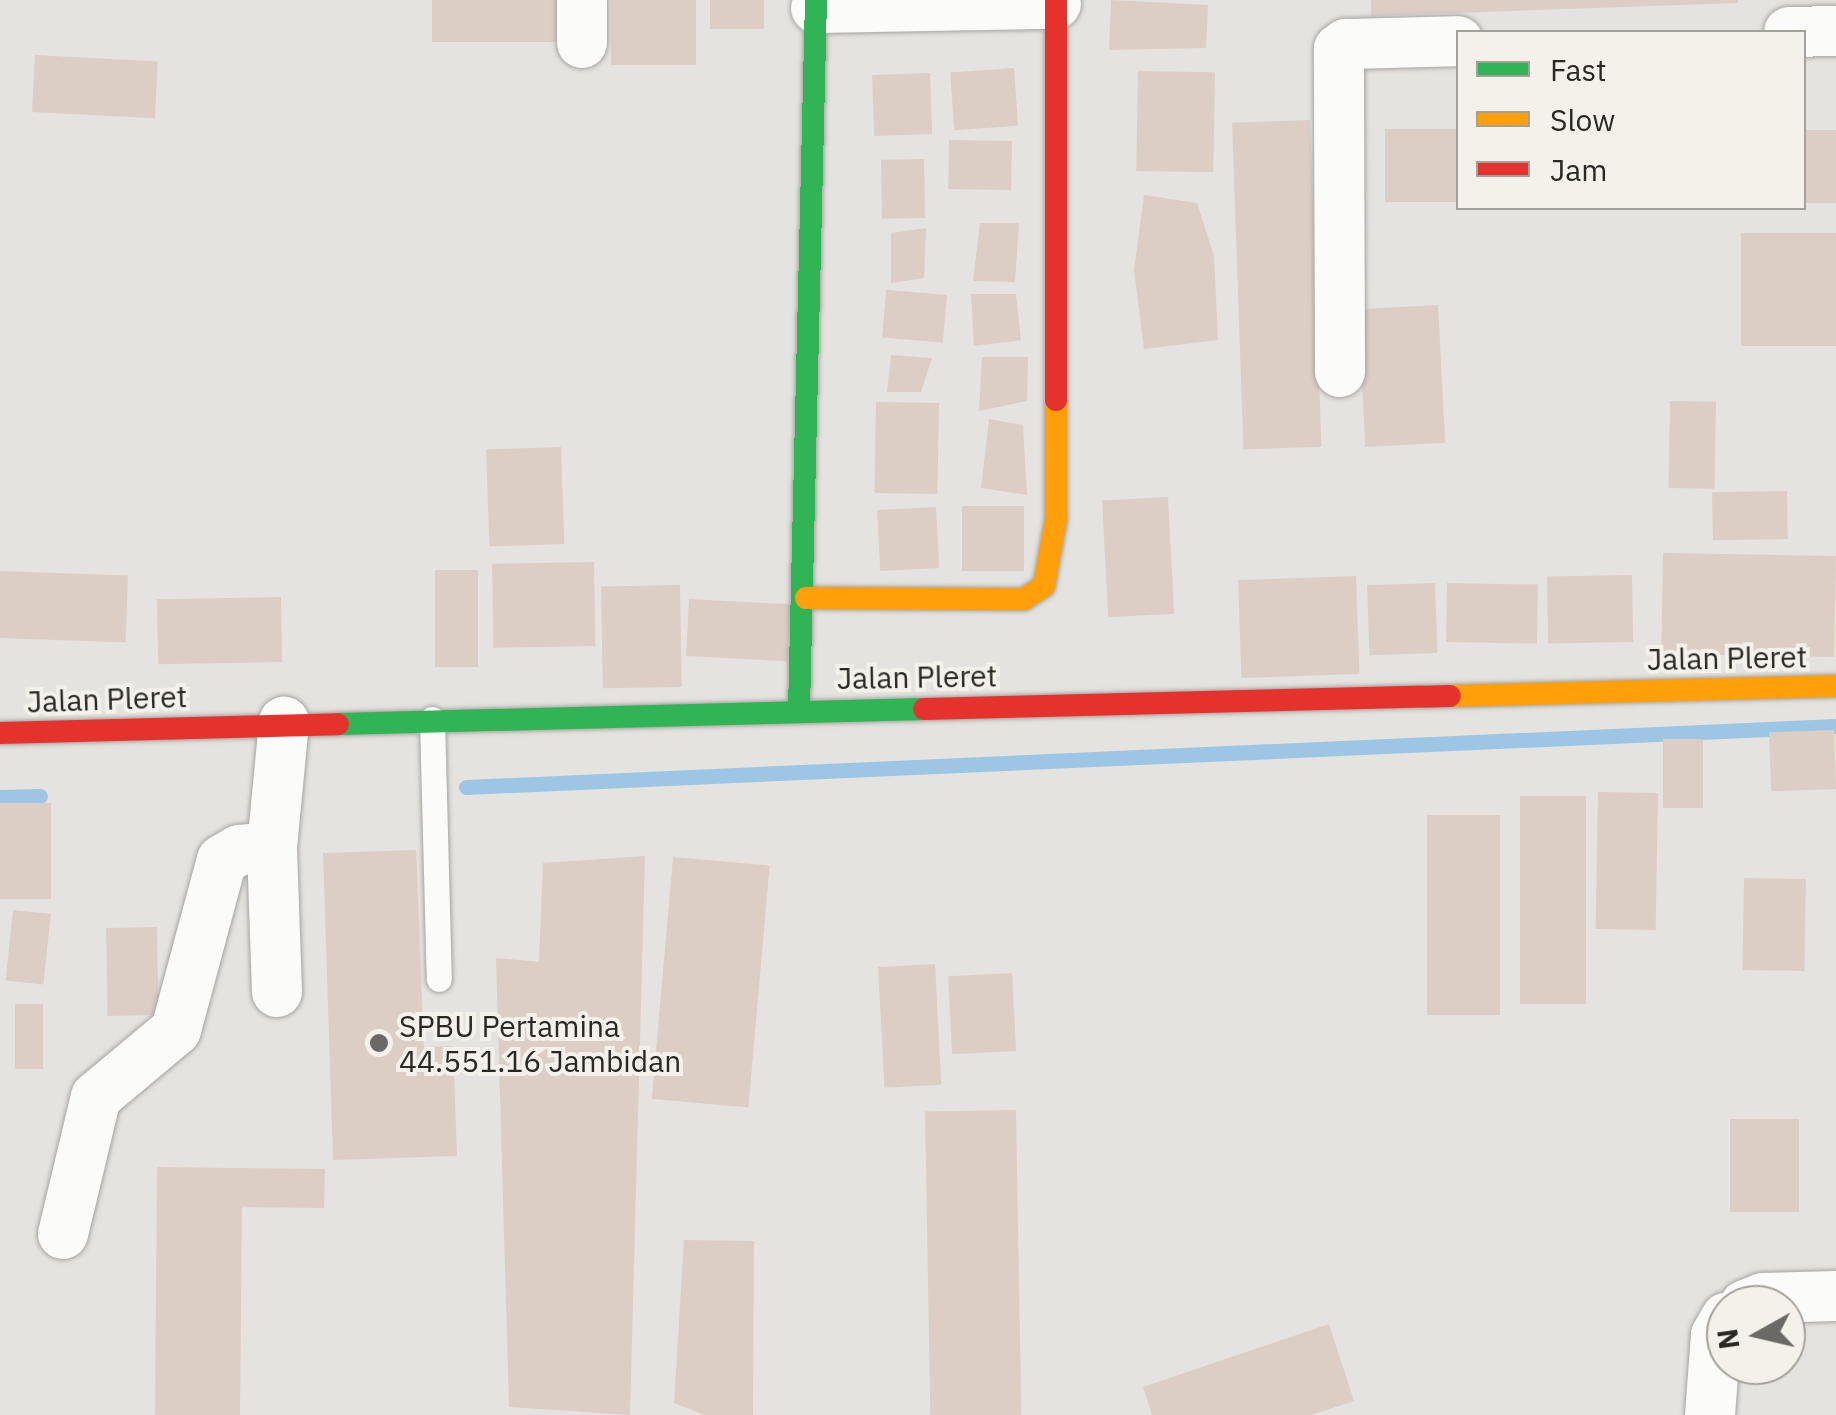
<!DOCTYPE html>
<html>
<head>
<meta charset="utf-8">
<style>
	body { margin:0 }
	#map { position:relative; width:1836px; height:1415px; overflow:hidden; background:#e5e3df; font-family:"IBM Plex Sans",sans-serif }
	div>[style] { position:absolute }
	.stream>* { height:15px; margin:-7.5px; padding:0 7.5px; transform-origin:7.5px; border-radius:7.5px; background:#9dc6e5 }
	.building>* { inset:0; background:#dccec5; transform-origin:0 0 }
	.roads { filter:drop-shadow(0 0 2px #a7a5a2) drop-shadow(0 0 2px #a7a5a2) }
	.lane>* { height:25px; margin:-12.5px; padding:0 12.5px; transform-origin:12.5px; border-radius:12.5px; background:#fbfbfa }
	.street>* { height:50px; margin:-25px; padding:0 25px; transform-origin:25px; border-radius:25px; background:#fbfbfa }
	.fast>* { height:22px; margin:-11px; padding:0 11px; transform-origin:11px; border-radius:11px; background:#30b455 }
	.slow>* { height:22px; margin:-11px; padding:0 11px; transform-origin:11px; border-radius:11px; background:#ff9f0a }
	.jam>* { height:22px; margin:-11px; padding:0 11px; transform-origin:11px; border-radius:11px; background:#e5322d }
	.dots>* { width:28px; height:28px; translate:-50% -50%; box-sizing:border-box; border:5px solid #f4f1ea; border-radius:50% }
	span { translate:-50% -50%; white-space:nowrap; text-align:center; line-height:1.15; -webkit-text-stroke:8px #f4f1ea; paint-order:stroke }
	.street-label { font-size:30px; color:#292825 }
	.poi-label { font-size:30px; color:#292825 }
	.left { translate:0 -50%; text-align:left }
	.legend { position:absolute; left:1456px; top:30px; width:350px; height:180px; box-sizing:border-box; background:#f4f1ea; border:2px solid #a3a19b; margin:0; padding:12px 18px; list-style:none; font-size:30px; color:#292825 }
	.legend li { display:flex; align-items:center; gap:20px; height:50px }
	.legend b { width:50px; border:2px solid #a3a19b }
	.north { position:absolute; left:1706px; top:1285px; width:100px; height:100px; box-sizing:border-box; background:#f4f1ea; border:2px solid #a3a19b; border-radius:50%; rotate:262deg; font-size:28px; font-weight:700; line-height:40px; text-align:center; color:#292825 }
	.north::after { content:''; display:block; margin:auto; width:35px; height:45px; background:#6b6966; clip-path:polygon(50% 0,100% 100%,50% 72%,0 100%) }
</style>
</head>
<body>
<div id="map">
	<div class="stream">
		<i style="left:466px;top:787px;width:1371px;rotate:-2.55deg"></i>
		<i style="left:0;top:797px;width:40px;rotate:-1.4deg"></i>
	</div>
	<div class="building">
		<i style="left:432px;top:0;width:140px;height:42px"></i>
		<i style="left:611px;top:0;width:85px;height:65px"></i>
		<i style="left:710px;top:0;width:54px;height:29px"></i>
		<i style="clip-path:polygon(1111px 0,1208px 5px,1206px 48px,1109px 50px)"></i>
		<i style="clip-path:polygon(1371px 0,1738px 0,1738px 3px,1371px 16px)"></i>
		<i style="left:35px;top:55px;width:123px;height:57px;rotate:3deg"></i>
		<i style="left:1014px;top:68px;width:58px;height:64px;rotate:86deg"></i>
		<i style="left:1138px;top:71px;width:77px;height:100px;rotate:1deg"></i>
		<i style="left:930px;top:73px;width:61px;height:58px;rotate:88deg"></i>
		<i style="left:1310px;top:120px;width:327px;height:78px;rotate:88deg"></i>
		<i style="left:1458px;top:129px;width:73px;height:73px;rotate:90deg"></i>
		<i style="left:1804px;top:130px;width:32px;height:73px"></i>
		<i style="left:949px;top:140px;width:63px;height:49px;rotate:1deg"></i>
		<i style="left:924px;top:159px;width:59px;height:43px;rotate:89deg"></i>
		<i style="clip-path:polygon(1144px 195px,1197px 203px,1214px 256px,1218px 340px,1144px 349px,1134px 270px)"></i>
		<i style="clip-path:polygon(980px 223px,1019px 223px,1015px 282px,973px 281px)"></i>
		<i style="clip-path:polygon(926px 228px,924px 278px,891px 283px,891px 233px)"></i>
		<i style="left:1836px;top:233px;width:113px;height:95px;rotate:90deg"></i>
		<i style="clip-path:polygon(971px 294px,1016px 294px,1021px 340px,974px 346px)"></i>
		<i style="left:947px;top:295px;width:48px;height:61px;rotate:95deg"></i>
		<i style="left:1438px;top:305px;width:138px;height:80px;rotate:87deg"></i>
		<i style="clip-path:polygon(891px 355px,932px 358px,921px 392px,887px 392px)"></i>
		<i style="clip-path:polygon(982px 357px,1028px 357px,1027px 401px,979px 411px)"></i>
		<i style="left:1670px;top:401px;width:46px;height:87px;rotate:1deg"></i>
		<i style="left:876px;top:402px;width:63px;height:91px;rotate:1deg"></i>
		<i style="clip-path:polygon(989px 419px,1023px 425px,1027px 495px,981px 488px)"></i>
		<i style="left:561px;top:447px;width:97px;height:75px;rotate:88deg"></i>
		<i style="left:1787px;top:491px;width:48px;height:75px;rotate:89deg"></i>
		<i style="left:1168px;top:497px;width:117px;height:66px;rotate:87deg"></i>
		<i style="left:962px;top:506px;width:62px;height:65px"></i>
		<i style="left:936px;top:507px;width:61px;height:59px;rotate:87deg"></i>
		<i style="left:1663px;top:553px;width:173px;height:101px;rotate:1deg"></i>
		<i style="left:594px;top:562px;width:84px;height:102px;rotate:89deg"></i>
		<i style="left:435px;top:570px;width:43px;height:97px"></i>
		<i style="left:0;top:571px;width:128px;height:67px;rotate:2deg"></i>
		<i style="left:1632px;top:575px;width:67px;height:85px;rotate:89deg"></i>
		<i style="left:1356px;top:576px;width:98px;height:118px;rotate:88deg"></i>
		<i style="left:1435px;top:583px;width:70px;height:68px;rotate:88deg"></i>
		<i style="left:1447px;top:583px;width:91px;height:59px;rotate:1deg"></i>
		<i style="left:680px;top:585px;width:102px;height:79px;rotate:89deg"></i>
		<i style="left:281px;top:597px;width:65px;height:124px;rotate:89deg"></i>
		<i style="left:689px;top:599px;width:101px;height:57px;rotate:3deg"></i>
		<i style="left:1834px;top:730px;width:59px;height:65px;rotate:88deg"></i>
		<i style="left:1663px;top:739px;width:40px;height:69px"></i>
		<i style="left:1598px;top:792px;width:60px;height:137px;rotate:1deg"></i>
		<i style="left:1520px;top:796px;width:66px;height:208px"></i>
		<i style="left:0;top:803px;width:51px;height:96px"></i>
		<i style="left:1427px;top:815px;width:73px;height:200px"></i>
		<i style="clip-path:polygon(416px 850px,424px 1047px,453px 1046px,457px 1156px,333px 1160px,323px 853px)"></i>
		<i style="clip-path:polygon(645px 856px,630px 1415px,509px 1407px,496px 958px,539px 962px,543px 863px)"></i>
		<i style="left:673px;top:857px;width:97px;height:243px;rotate:5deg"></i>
		<i style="left:1744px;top:878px;width:62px;height:92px;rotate:1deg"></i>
		<i style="left:13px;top:910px;width:38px;height:71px;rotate:6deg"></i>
		<i style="left:157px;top:927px;width:88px;height:51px;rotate:89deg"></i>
		<i style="left:935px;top:964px;width:121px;height:57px;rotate:87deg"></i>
		<i style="left:1012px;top:973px;width:78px;height:64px;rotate:87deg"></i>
		<i style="left:15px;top:1004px;width:28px;height:65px"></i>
		<i style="left:1016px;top:1110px;width:305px;height:91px;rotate:89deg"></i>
		<i style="left:1730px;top:1119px;width:69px;height:93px"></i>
		<i style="clip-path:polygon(157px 1167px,325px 1169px,324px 1208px,242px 1207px,240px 1415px,155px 1415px)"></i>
		<i style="clip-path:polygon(684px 1240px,754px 1241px,753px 1415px,705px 1415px,674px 1403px)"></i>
		<i style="clip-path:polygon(1329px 1324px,1354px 1401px,1311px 1415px,1152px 1415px,1143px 1387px)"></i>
	</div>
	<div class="roads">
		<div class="lane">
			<i style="left:432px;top:719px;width:260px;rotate:88.5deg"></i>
		</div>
		<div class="street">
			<i style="left:582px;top:0;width:43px;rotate:90deg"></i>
			<i style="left:816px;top:8px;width:240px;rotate:-1deg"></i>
			<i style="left:1789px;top:32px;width:47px;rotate:-1.2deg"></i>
			<i style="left:1340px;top:372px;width:323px;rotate:-90.2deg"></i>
			<i style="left:1339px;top:49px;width:9px;rotate:-36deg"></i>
			<i style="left:1346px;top:44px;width:112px;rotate:-1.5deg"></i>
			<i style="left:277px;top:992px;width:145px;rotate:-92deg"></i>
			<i style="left:272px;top:847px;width:126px;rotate:-84.5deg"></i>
			<i style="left:63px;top:1234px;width:141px;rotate:-76.5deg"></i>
			<i style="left:96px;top:1097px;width:104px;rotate:-39.9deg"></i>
			<i style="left:176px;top:1030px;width:176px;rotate:-74.9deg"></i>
			<i style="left:222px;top:860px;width:20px;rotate:-30deg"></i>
			<i style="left:239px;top:850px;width:33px;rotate:-5deg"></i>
			<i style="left:1745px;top:1305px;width:19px;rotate:-21deg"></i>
			<i style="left:1763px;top:1298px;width:73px;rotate:-1.6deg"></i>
			<i style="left:1710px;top:1415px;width:80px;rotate:-85.7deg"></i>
			<i style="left:1716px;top:1335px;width:20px;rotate:-60deg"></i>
		</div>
		<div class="fast">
			<i style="left:799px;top:710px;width:710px;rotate:-88.63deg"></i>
			<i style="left:338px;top:724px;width:586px;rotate:-1.47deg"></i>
		</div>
		<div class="slow">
			<i style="left:806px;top:598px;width:218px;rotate:0.3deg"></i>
			<i style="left:1024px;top:599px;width:24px;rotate:-33deg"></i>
			<i style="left:1044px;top:586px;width:67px;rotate:-79.7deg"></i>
			<i style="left:1056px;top:520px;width:120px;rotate:-90deg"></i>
			<i style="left:1450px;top:696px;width:386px;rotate:-1.5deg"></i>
		</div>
		<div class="jam">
			<i style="left:1056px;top:0;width:400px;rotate:90deg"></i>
			<i style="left:924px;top:709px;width:526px;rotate:-1.42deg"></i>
			<i style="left:0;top:733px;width:338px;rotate:-1.5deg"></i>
		</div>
	</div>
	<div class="dots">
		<i style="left:379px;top:1043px;background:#6b6966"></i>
	</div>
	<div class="street-label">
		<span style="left:1727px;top:658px;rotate:-1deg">Jalan Pleret</span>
		<span style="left:917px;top:677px;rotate:-1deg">Jalan Pleret</span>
		<span style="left:107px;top:699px;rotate:-2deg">Jalan Pleret</span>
	</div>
	<div class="poi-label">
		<span class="left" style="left:399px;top:1043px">SPBU Pertamina<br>44.551.16 Jambidan</span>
	</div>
	<ul class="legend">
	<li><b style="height:12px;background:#30b455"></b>Fast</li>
	<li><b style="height:12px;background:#ff9f0a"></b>Slow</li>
	<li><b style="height:12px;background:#e5322d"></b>Jam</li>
	</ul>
	<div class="north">N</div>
</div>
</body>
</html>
